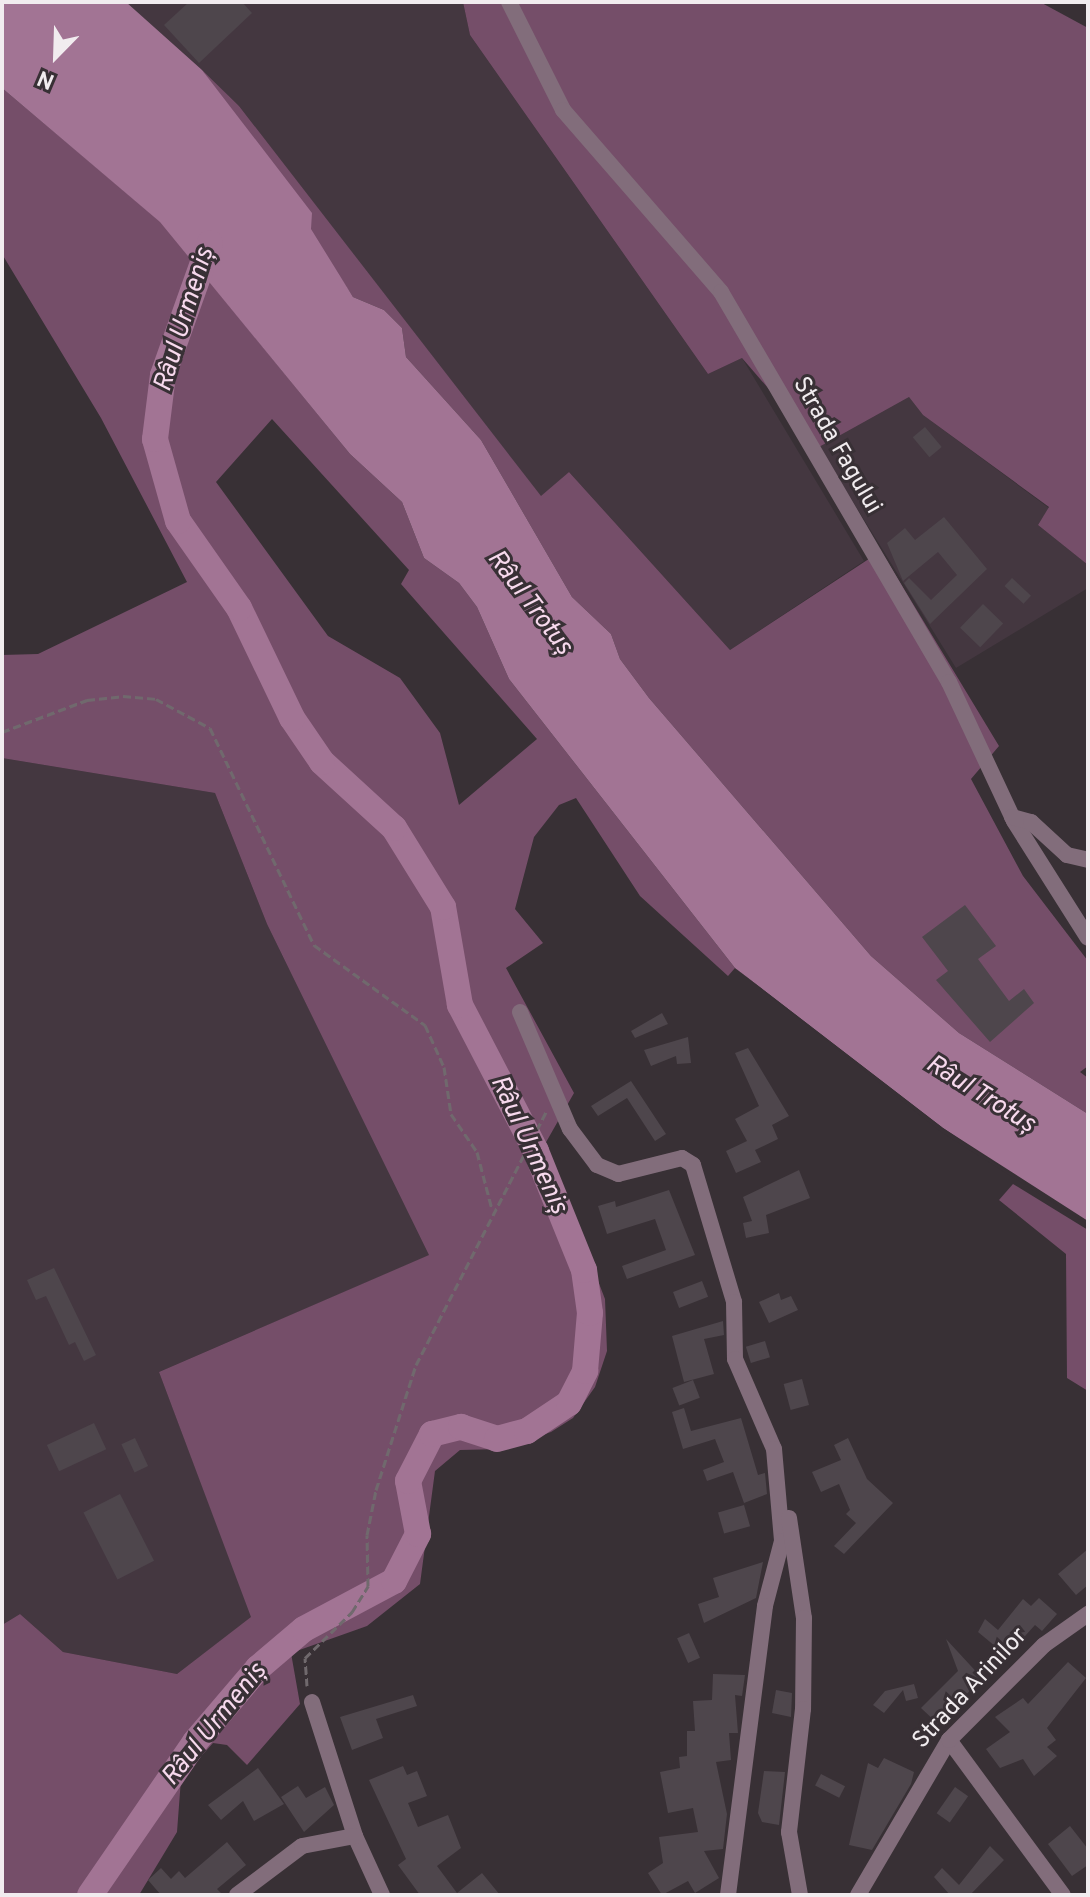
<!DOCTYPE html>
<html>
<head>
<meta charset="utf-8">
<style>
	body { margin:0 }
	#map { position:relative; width:1090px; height:1897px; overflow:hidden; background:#383035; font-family:Overpass,sans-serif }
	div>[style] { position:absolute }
	.built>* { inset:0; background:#443740 }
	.green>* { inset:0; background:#754e69 }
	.water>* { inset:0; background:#a27494 }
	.pier>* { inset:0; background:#383035 }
	.river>* { height:26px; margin:-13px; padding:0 13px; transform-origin:13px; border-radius:13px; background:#a27494 }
	.building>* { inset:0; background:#4e464c; transform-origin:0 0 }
	.path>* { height:3px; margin-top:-1.5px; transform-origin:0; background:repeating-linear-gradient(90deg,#70696d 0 8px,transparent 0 12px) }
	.street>* { height:16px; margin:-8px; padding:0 8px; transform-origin:8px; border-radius:8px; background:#826d7b }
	span { translate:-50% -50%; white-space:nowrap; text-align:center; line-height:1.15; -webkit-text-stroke:6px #383035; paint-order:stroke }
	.street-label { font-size:24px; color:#f1ecef }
	.water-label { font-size:26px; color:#f7d9ed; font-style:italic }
	.frame { position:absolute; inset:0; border:4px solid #f1ecef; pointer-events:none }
	.north { position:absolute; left:16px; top:16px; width:80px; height:80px; -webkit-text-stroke:6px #383035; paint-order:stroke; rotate:203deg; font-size:22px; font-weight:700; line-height:32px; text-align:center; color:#f1ecef }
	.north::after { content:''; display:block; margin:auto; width:28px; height:36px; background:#f1ecef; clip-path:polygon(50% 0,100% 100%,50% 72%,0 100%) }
</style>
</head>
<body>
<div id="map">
	<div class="built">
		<i style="clip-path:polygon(126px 2px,463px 2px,470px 35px,708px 374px,742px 358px,864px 561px,730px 650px,569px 472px,541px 497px,239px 106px)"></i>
		<i style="clip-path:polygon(909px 397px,923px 415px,1049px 508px,1038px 525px,1088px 565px,1088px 588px,956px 668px,819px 447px)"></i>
		<i style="clip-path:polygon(2px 758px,215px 793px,267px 924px,430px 1255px,159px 1372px,252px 1617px,177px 1674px,63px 1652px,20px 1614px,2px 1625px)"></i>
	</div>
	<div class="green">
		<i style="clip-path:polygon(463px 2px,1040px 2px,1088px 28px,1088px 565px,1038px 525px,1049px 507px,923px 415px,909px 397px,819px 447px,742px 358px,708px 374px,470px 35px)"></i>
		<i style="clip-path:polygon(202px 70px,239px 106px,541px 496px,569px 472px,730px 650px,881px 551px,999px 746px,971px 779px,1023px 876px,1088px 961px,1088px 1066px,1080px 1072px,1088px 1078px,1088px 1114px,959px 1033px,871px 956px,649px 698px,620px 659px,611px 634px,572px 597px,481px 440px,406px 357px,402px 328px,384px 310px,353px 297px)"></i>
		<i style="clip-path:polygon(evenodd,2px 88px,161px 222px,350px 454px,402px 502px,424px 558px,459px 583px,477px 607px,509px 679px,735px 968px,728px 976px,640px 896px,576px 798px,559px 805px,534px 837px,515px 909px,543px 943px,506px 968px,574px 1093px,545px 1144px,605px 1299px,607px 1351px,595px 1387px,573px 1418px,551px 1432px,502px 1449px,460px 1450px,435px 1471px,420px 1584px,367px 1626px,291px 1653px,300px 1704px,247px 1765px,227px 1745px,213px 1743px,181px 1779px,177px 1832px,139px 1895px,2px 1895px,2px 1625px,20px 1614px,63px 1652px,177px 1674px,251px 1617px,159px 1372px,429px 1255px,267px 924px,215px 793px,2px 758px,2px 655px,38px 654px,187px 582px,101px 418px,2px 254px,2px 88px,272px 419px,409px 570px,401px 584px,537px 739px,459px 805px,440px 733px,400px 678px,328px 636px,216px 482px,272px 419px)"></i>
		<i style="clip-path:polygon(1013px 1184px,1088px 1230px,1088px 1391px,1067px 1378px,1066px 1254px,999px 1200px)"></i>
	</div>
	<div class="water">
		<i style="clip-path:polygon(2px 2px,126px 2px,202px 70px,312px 213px,311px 229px,353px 297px,384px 310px,402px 328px,406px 357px,481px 440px,572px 597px,611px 634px,620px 659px,649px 698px,871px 956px,959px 1033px,1088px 1114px,1088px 1221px,943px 1128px,735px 968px,509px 679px,477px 607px,459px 583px,424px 558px,402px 502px,350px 454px,160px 222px,2px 88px)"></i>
	</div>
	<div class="pier">
		<i style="clip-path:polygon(735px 968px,943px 1128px,1088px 1225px,941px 1132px)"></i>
	</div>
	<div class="river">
		<i style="left:90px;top:1895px;width:186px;rotate:-55.5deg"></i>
		<i style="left:195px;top:1742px;width:97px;rotate:-49.6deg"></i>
		<i style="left:258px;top:1668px;width:60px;rotate:-40.3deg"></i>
		<i style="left:304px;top:1629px;width:102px;rotate:-28.1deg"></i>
		<i style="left:394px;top:1581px;width:53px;rotate:-62.9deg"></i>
		<i style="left:418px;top:1534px;width:54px;rotate:-100.7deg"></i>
		<i style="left:408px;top:1481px;width:53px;rotate:-62.9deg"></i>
		<i style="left:432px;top:1434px;width:30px;rotate:-14deg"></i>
		<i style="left:461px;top:1427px;width:38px;rotate:18deg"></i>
		<i style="left:497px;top:1439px;width:31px;rotate:-15deg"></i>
		<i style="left:527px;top:1431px;width:50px;rotate:-33.7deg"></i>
		<i style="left:569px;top:1403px;width:36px;rotate:-63deg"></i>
		<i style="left:585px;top:1371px;width:58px;rotate:-85.1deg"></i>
		<i style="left:590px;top:1313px;width:43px;rotate:-97.9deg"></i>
		<i style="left:584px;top:1270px;width:128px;rotate:-112deg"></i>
		<i style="left:536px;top:1151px;width:165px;rotate:-117.5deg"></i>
		<i style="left:460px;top:1005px;width:99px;rotate:-99.8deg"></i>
		<i style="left:443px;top:907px;width:93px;rotate:-121.8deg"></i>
		<i style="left:394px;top:828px;width:98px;rotate:-137.5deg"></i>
		<i style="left:322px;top:762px;width:53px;rotate:-124.3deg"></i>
		<i style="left:292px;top:718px;width:122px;rotate:-115.7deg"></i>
		<i style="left:239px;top:608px;width:106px;rotate:-125deg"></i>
		<i style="left:178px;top:521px;width:85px;rotate:-105.7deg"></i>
		<i style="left:155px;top:439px;width:64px;rotate:-82.9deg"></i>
		<i style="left:163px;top:375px;width:140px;rotate:-70.4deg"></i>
	</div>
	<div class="building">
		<i style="clip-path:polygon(189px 2px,242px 2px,252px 13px,199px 63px,164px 25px)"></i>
		<i style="left:925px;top:427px;width:26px;height:16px;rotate:50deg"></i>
		<i style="clip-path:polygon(944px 517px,987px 569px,930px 624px,904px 583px,909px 578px,931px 600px,957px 575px,938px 552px,903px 581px,887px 543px,905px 528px,915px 540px)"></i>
		<i style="left:1012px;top:578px;width:26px;height:11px;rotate:43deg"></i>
		<i style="left:983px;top:604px;width:28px;height:33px;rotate:44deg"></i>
		<i style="clip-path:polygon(965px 905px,996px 946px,978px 959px,1009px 1001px,1024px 989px,1034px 1003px,990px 1042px,936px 980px,948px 971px,922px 937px)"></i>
		<i style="clip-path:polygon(662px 1013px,668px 1024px,635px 1038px,631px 1031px)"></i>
		<i style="clip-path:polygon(688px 1037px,691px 1063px,677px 1064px,676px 1056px,651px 1066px,644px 1050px)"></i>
		<i style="clip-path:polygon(748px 1048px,789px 1116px,772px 1125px,778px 1139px,755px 1150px,761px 1162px,736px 1173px,726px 1151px,747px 1141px,735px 1119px,759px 1106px,735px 1053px)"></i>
		<i style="clip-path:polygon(631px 1081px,666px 1134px,655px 1141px,627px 1098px,598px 1116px,591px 1106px)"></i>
		<i style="clip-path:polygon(799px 1170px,810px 1198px,766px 1215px,769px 1233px,746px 1238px,743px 1223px,752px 1221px,743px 1197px)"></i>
		<i style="clip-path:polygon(669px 1190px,695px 1255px,627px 1279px,622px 1266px,666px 1250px,655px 1219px,607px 1234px,598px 1206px,615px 1201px,616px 1207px)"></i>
		<i style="clip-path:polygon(54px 1268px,96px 1355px,84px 1361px,75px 1342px,69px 1345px,46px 1296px,36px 1300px,27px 1280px)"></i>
		<i style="left:702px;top:1281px;width:17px;height:31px;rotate:69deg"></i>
		<i style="clip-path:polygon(779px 1293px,781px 1300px,791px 1296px,798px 1310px,769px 1323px,759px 1302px)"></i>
		<i style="clip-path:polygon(723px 1321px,724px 1335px,704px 1339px,714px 1374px,684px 1382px,672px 1336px)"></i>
		<i style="left:765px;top:1341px;width:17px;height:20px;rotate:73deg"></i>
		<i style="left:802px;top:1379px;width:27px;height:19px;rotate:75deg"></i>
		<i style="left:693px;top:1380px;width:19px;height:22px;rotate:69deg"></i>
		<i style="clip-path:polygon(684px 1408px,691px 1431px,741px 1418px,758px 1475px,765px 1473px,767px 1494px,744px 1503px,733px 1472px,707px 1481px,703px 1470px,724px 1462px,715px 1439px,683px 1449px,672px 1412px)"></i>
		<i style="left:94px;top:1423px;width:29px;height:52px;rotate:65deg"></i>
		<i style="left:135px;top:1438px;width:31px;height:15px;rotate:65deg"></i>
		<i style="clip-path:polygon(848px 1438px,867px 1479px,893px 1503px,844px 1554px,834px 1546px,856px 1523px,846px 1514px,850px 1510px,839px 1484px,821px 1492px,812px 1472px,841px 1460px,834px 1445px)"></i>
		<i style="left:120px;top:1494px;width:75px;height:41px;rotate:63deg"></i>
		<i style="left:744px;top:1505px;width:22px;height:27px;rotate:74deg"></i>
		<i style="clip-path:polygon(1088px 1549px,1088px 1585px,1076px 1595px,1058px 1574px)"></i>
		<i style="clip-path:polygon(763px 1562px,756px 1598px,704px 1623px,698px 1604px,719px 1597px,713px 1578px)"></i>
		<i style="clip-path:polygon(1039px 1598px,1057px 1614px,1042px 1631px,1035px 1625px,1007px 1656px,978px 1632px,985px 1619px,998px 1630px,1023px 1599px,1031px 1606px)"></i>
		<i style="left:689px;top:1633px;width:27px;height:13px;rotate:66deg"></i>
		<i style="clip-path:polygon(946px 1639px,982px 1678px,938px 1724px,921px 1708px,958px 1671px)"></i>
		<i style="clip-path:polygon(1068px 1662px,1086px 1678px,1047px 1728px,1056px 1740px,1047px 1747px,1057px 1756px,1034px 1776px,1023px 1759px,1000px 1768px,986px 1749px,1010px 1732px,995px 1717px,1023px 1698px,1028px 1704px)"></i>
		<i style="clip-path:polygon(713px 1674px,745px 1675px,742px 1696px,735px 1695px,738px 1733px,729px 1733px,731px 1760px,716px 1762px,727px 1814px,723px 1849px,704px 1851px,719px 1878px,695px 1893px,688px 1881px,662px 1895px,648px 1873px,663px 1863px,659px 1837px,698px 1832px,693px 1808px,668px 1813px,660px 1772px,680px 1768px,679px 1757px,687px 1756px,687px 1731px,695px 1731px,693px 1701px,712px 1700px)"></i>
		<i style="clip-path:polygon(914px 1684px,918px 1698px,906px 1701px,903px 1690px,884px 1713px,873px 1705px,885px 1691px)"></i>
		<i style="clip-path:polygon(776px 1690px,792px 1693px,791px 1717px,772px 1713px)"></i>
		<i style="clip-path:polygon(413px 1695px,417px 1706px,376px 1719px,383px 1738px,352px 1750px,340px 1717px)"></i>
		<i style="clip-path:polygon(884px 1758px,914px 1772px,911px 1784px,872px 1850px,849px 1845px,868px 1763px,878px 1768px)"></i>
		<i style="clip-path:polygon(403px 1766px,407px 1775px,417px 1771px,427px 1796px,408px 1803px,418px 1827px,448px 1815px,461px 1848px,437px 1866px,457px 1893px,482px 1873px,500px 1895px,420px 1895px,398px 1865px,406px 1859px,369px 1780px)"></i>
		<i style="clip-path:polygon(258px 1768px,284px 1804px,254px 1821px,243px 1801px,221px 1820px,208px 1805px)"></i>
		<i style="clip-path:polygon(764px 1771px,785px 1772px,779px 1825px,762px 1822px,758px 1813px)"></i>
		<i style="left:821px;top:1774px;width:27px;height:13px;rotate:27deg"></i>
		<i style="clip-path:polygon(298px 1786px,306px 1798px,325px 1787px,334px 1805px,304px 1832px,281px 1797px)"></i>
		<i style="left:955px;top:1787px;width:16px;height:32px;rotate:35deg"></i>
		<i style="clip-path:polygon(1070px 1826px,1088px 1849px,1088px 1865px,1072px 1876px,1048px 1844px)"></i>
		<i style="clip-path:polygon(227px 1842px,246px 1865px,217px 1889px,223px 1895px,161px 1895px,148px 1880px,161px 1868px,171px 1879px,179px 1871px,185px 1878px)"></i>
		<i style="clip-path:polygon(990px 1846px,1004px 1860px,970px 1895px,950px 1895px,934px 1877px,942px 1868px,959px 1885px)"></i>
	</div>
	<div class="path">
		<i style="left:2px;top:732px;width:91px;rotate:-20.6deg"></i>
		<i style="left:87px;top:700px;width:36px;rotate:-6deg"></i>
		<i style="left:123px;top:696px;width:33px;rotate:5deg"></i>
		<i style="left:156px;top:699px;width:61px;rotate:28.2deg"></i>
		<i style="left:210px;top:728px;width:241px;rotate:64.4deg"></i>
		<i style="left:314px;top:945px;width:137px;rotate:35.8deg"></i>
		<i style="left:425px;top:1025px;width:46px;rotate:65.7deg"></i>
		<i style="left:444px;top:1067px;width:48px;rotate:81.5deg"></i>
		<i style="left:451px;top:1114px;width:46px;rotate:55.6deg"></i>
		<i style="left:477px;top:1152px;width:59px;rotate:75.3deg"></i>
		<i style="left:307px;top:1686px;width:28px;rotate:-94deg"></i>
		<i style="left:305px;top:1658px;width:66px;rotate:-44.4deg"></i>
		<i style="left:352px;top:1612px;width:31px;rotate:-58deg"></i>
		<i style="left:368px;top:1586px;width:51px;rotate:-91.1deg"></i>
		<i style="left:367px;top:1535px;width:46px;rotate:-78.7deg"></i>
		<i style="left:376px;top:1490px;width:131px;rotate:-72.3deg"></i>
		<i style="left:416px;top:1365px;width:287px;rotate:-62.8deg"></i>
	</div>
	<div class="street">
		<i style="left:509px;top:2px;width:121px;rotate:63.4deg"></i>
		<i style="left:563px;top:110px;width:241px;rotate:49deg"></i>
		<i style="left:721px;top:292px;width:452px;rotate:59.7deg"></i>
		<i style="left:949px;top:682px;width:153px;rotate:64.9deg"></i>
		<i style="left:1014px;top:821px;width:138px;rotate:57.7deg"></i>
		<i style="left:1012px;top:817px;width:20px;rotate:15deg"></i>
		<i style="left:1031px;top:822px;width:49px;rotate:42.5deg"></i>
		<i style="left:1067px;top:855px;width:22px;rotate:13deg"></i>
		<i style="left:520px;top:1012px;width:127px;rotate:66.9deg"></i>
		<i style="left:570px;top:1129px;width:45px;rotate:53.1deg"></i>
		<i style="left:597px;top:1165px;width:23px;rotate:23deg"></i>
		<i style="left:618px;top:1174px;width:66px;rotate:-14deg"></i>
		<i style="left:682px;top:1158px;width:13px;rotate:32deg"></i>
		<i style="left:693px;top:1165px;width:143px;rotate:73.3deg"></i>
		<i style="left:734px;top:1302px;width:57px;rotate:89deg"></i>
		<i style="left:735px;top:1359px;width:98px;rotate:66.6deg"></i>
		<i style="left:774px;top:1449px;width:92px;rotate:85deg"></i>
		<i style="left:782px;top:1541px;width:67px;rotate:104.7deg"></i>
		<i style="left:765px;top:1606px;width:291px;rotate:97.3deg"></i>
		<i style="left:789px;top:1518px;width:101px;rotate:81.5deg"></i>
		<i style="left:804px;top:1618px;width:91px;rotate:90.6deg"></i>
		<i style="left:803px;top:1709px;width:124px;rotate:96.5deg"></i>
		<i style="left:789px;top:1832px;width:64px;rotate:80.1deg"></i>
		<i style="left:312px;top:1702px;width:141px;rotate:72.2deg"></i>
		<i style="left:355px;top:1836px;width:65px;rotate:65.4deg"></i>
		<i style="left:949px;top:1740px;width:192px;rotate:53.7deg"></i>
		<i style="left:237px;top:1895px;width:81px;rotate:-37deg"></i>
		<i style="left:302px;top:1846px;width:54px;rotate:-10.7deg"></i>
		<i style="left:858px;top:1895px;width:180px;rotate:-59.6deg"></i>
		<i style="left:949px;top:1740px;width:134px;rotate:-45deg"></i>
		<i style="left:1044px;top:1645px;width:54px;rotate:-35.2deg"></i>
	</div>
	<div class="street-label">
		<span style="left:836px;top:446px;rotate:60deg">Strada Fagului</span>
		<span style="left:971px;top:1689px;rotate:-47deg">Strada Arinilor</span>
	</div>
	<div class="water-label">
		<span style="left:185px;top:320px;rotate:-73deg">Râul Urmeniș</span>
		<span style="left:529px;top:603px;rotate:53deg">Râul Trotuș</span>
		<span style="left:980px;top:1095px;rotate:32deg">Râul Trotuș</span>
		<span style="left:528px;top:1145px;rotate:65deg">Râul Urmeniș</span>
		<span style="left:215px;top:1725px;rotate:-51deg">Râul Urmeniș</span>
	</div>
	<div class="frame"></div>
	<div class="north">N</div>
</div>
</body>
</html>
